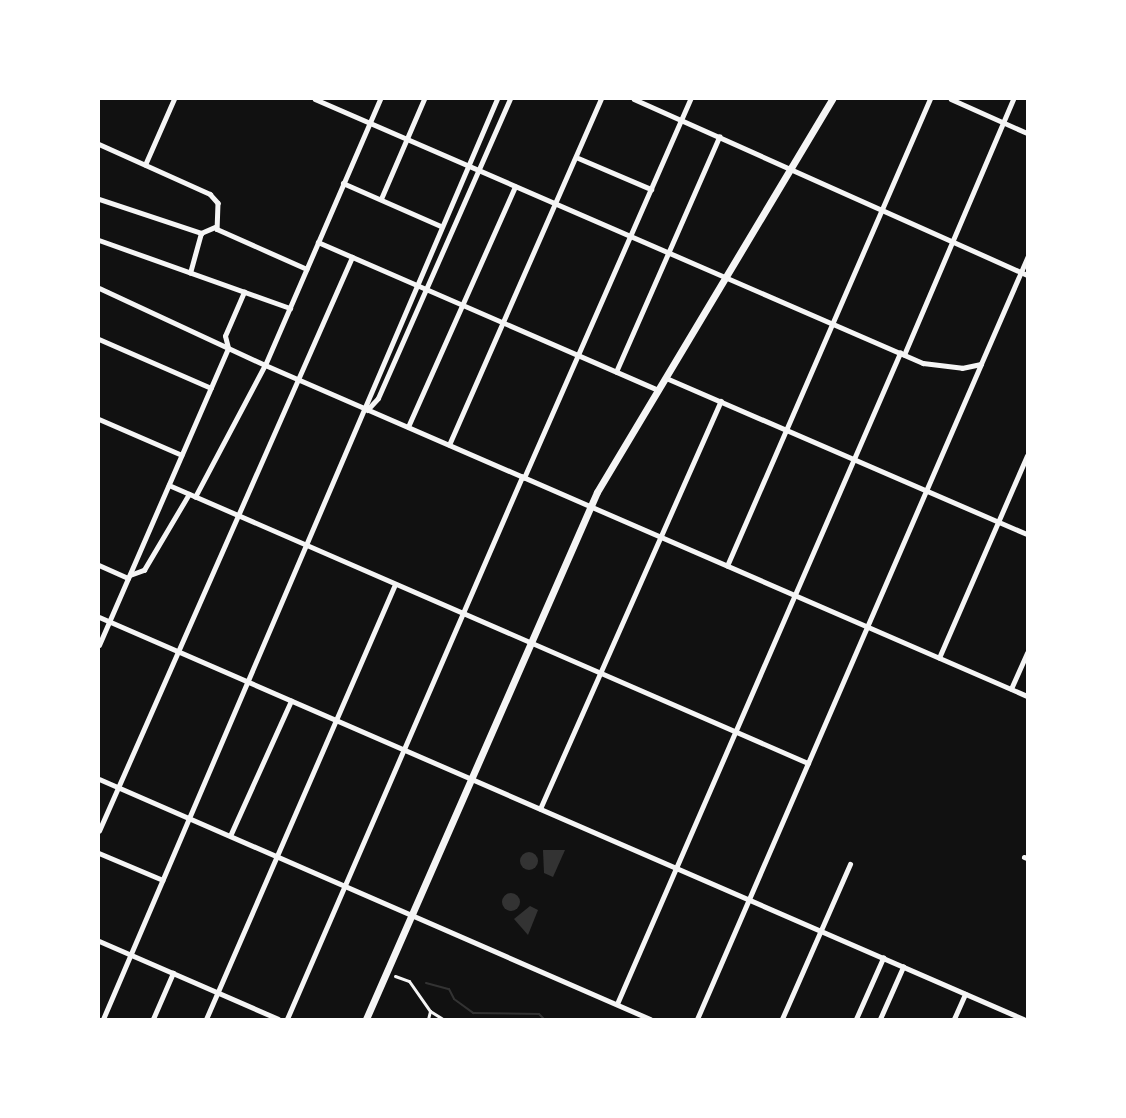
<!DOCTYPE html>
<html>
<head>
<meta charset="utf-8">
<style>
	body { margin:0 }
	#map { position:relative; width:1126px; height:1118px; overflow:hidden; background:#111; font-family:Lato,sans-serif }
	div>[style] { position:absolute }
	.water>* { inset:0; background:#333 }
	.round { border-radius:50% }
	.stream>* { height:2px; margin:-1px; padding:0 1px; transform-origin:1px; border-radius:1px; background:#333 }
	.pedestrian>* { height:3px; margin:-1.5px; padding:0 1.5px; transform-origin:1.5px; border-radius:1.5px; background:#f5f5f5 }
	.minor>* { height:4.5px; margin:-2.25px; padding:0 2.25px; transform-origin:2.25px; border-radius:2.25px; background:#f5f5f5 }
	.tertiary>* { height:5px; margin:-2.5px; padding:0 2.5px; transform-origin:2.5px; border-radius:2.5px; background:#f5f5f5 }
	.primary>* { height:7px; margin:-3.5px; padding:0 3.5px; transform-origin:3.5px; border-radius:3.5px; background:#f5f5f5 }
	span { translate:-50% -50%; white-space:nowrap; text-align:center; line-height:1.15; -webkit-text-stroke:6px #fff; paint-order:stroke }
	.frame { position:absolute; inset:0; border:100px solid #fff; pointer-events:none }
</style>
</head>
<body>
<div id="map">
	<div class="water">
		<i style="clip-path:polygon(543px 850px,565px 850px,553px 877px,544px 873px)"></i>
		<i class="round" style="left:520px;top:852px;width:18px;height:18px"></i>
		<i class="round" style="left:502px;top:893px;width:18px;height:18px"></i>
		<i style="clip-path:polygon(530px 906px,538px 910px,528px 935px,514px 919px)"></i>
	</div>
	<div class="stream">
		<i style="left:426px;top:983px;width:24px;rotate:15deg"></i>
		<i style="left:449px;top:989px;width:11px;rotate:63deg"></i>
		<i style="left:454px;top:999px;width:24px;rotate:36deg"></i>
		<i style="left:473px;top:1013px;width:66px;rotate:0.9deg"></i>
		<i style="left:539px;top:1014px;width:7px;rotate:45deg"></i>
	</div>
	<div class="pedestrian">
		<i style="left:395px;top:976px;width:15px;rotate:20deg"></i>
		<i style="left:409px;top:981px;width:37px;rotate:55deg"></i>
		<i style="left:430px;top:1011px;width:8px;rotate:104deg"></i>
		<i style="left:430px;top:1011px;width:15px;rotate:32deg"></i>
	</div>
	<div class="minor">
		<i style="left:315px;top:99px;width:663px;rotate:23.47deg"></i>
		<i style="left:923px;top:363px;width:39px;rotate:7deg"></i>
		<i style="left:962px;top:368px;width:19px;rotate:-12deg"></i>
		<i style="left:981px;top:364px;width:116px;rotate:-66.5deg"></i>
		<i style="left:634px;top:99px;width:431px;rotate:24.1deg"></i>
		<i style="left:951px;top:99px;width:83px;rotate:24.1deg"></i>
		<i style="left:99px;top:144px;width:122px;rotate:24.2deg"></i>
		<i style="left:210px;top:194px;width:12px;rotate:48deg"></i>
		<i style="left:218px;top:203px;width:26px;rotate:92deg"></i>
		<i style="left:217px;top:229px;width:98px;rotate:24deg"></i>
		<i style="left:576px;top:157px;width:82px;rotate:23.1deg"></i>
		<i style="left:145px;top:165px;width:72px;rotate:-66.3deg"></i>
		<i style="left:343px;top:183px;width:107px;rotate:23.7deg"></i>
		<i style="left:99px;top:199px;width:108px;rotate:18.4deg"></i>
		<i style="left:201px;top:233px;width:15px;rotate:-23deg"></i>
		<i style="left:381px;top:199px;width:109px;rotate:-66.7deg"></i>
		<i style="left:99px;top:240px;width:203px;rotate:19.6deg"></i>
		<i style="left:318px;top:242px;width:371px;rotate:23.5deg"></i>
		<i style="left:190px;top:273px;width:41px;rotate:-74.6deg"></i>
		<i style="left:99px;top:339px;width:122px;rotate:23.6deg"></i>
		<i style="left:228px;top:348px;width:12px;rotate:-104deg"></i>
		<i style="left:225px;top:336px;width:48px;rotate:-66.6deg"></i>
		<i style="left:904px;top:355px;width:278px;rotate:-66.9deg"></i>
		<i style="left:616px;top:372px;width:257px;rotate:-66.3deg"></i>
		<i style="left:99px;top:419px;width:90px;rotate:23.4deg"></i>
		<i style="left:408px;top:427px;width:263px;rotate:-66deg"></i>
		<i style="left:449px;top:445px;width:378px;rotate:-66.3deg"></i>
		<i style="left:524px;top:478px;width:414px;rotate:-66.3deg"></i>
		<i style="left:169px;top:485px;width:697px;rotate:23.51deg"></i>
		<i style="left:195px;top:497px;width:149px;rotate:-62.1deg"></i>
		<i style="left:99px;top:565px;width:32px;rotate:24deg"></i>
		<i style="left:727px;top:566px;width:509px;rotate:-66.51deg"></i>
		<i style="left:130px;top:575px;width:15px;rotate:-20deg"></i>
		<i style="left:144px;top:570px;width:88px;rotate:-59.4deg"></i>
		<i style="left:939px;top:658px;width:220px;rotate:-66.5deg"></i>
		<i style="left:1011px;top:689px;width:39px;rotate:-66deg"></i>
		<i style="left:540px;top:809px;width:446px;rotate:-66.1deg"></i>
		<i style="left:99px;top:831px;width:627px;rotate:-66.21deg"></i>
		<i style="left:230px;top:836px;width:148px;rotate:-65.7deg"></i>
		<i style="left:99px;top:853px;width:69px;rotate:22.9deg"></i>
		<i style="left:1024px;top:857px;width:3px;rotate:18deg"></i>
		<i style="left:617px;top:1004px;width:710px;rotate:-66.5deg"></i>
		<i style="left:153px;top:1019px;width:50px;rotate:-66.5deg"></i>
		<i style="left:287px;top:1019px;width:591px;rotate:-66.56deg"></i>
		<i style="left:782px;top:1019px;width:169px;rotate:-66.3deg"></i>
		<i style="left:856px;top:1019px;width:67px;rotate:-66.1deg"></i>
		<i style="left:880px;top:1019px;width:57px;rotate:-66.1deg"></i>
		<i style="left:954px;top:1019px;width:27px;rotate:-66deg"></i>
	</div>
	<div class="tertiary">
		<i style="left:99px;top:288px;width:183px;rotate:24.9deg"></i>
		<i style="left:265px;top:365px;width:831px;rotate:23.48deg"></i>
		<i style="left:265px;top:365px;width:290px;rotate:-66.6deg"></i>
		<i style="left:666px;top:378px;width:393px;rotate:23.4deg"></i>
		<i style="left:367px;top:410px;width:16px;rotate:-47deg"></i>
		<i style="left:378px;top:398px;width:327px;rotate:-66.2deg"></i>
		<i style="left:99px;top:617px;width:1008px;rotate:23.51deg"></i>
		<i style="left:99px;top:645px;width:323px;rotate:-66.5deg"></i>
		<i style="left:99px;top:779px;width:601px;rotate:23.54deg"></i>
		<i style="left:99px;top:941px;width:195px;rotate:23.5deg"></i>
		<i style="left:103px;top:1019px;width:1001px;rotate:-66.82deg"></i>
		<i style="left:206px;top:1019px;width:474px;rotate:-66.5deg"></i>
		<i style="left:697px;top:1019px;width:714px;rotate:-66.56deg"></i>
	</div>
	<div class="primary">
		<i style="left:366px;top:1019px;width:575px;rotate:-66.33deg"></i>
		<i style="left:597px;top:492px;width:458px;rotate:-59.1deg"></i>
	</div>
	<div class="frame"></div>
</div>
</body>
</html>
